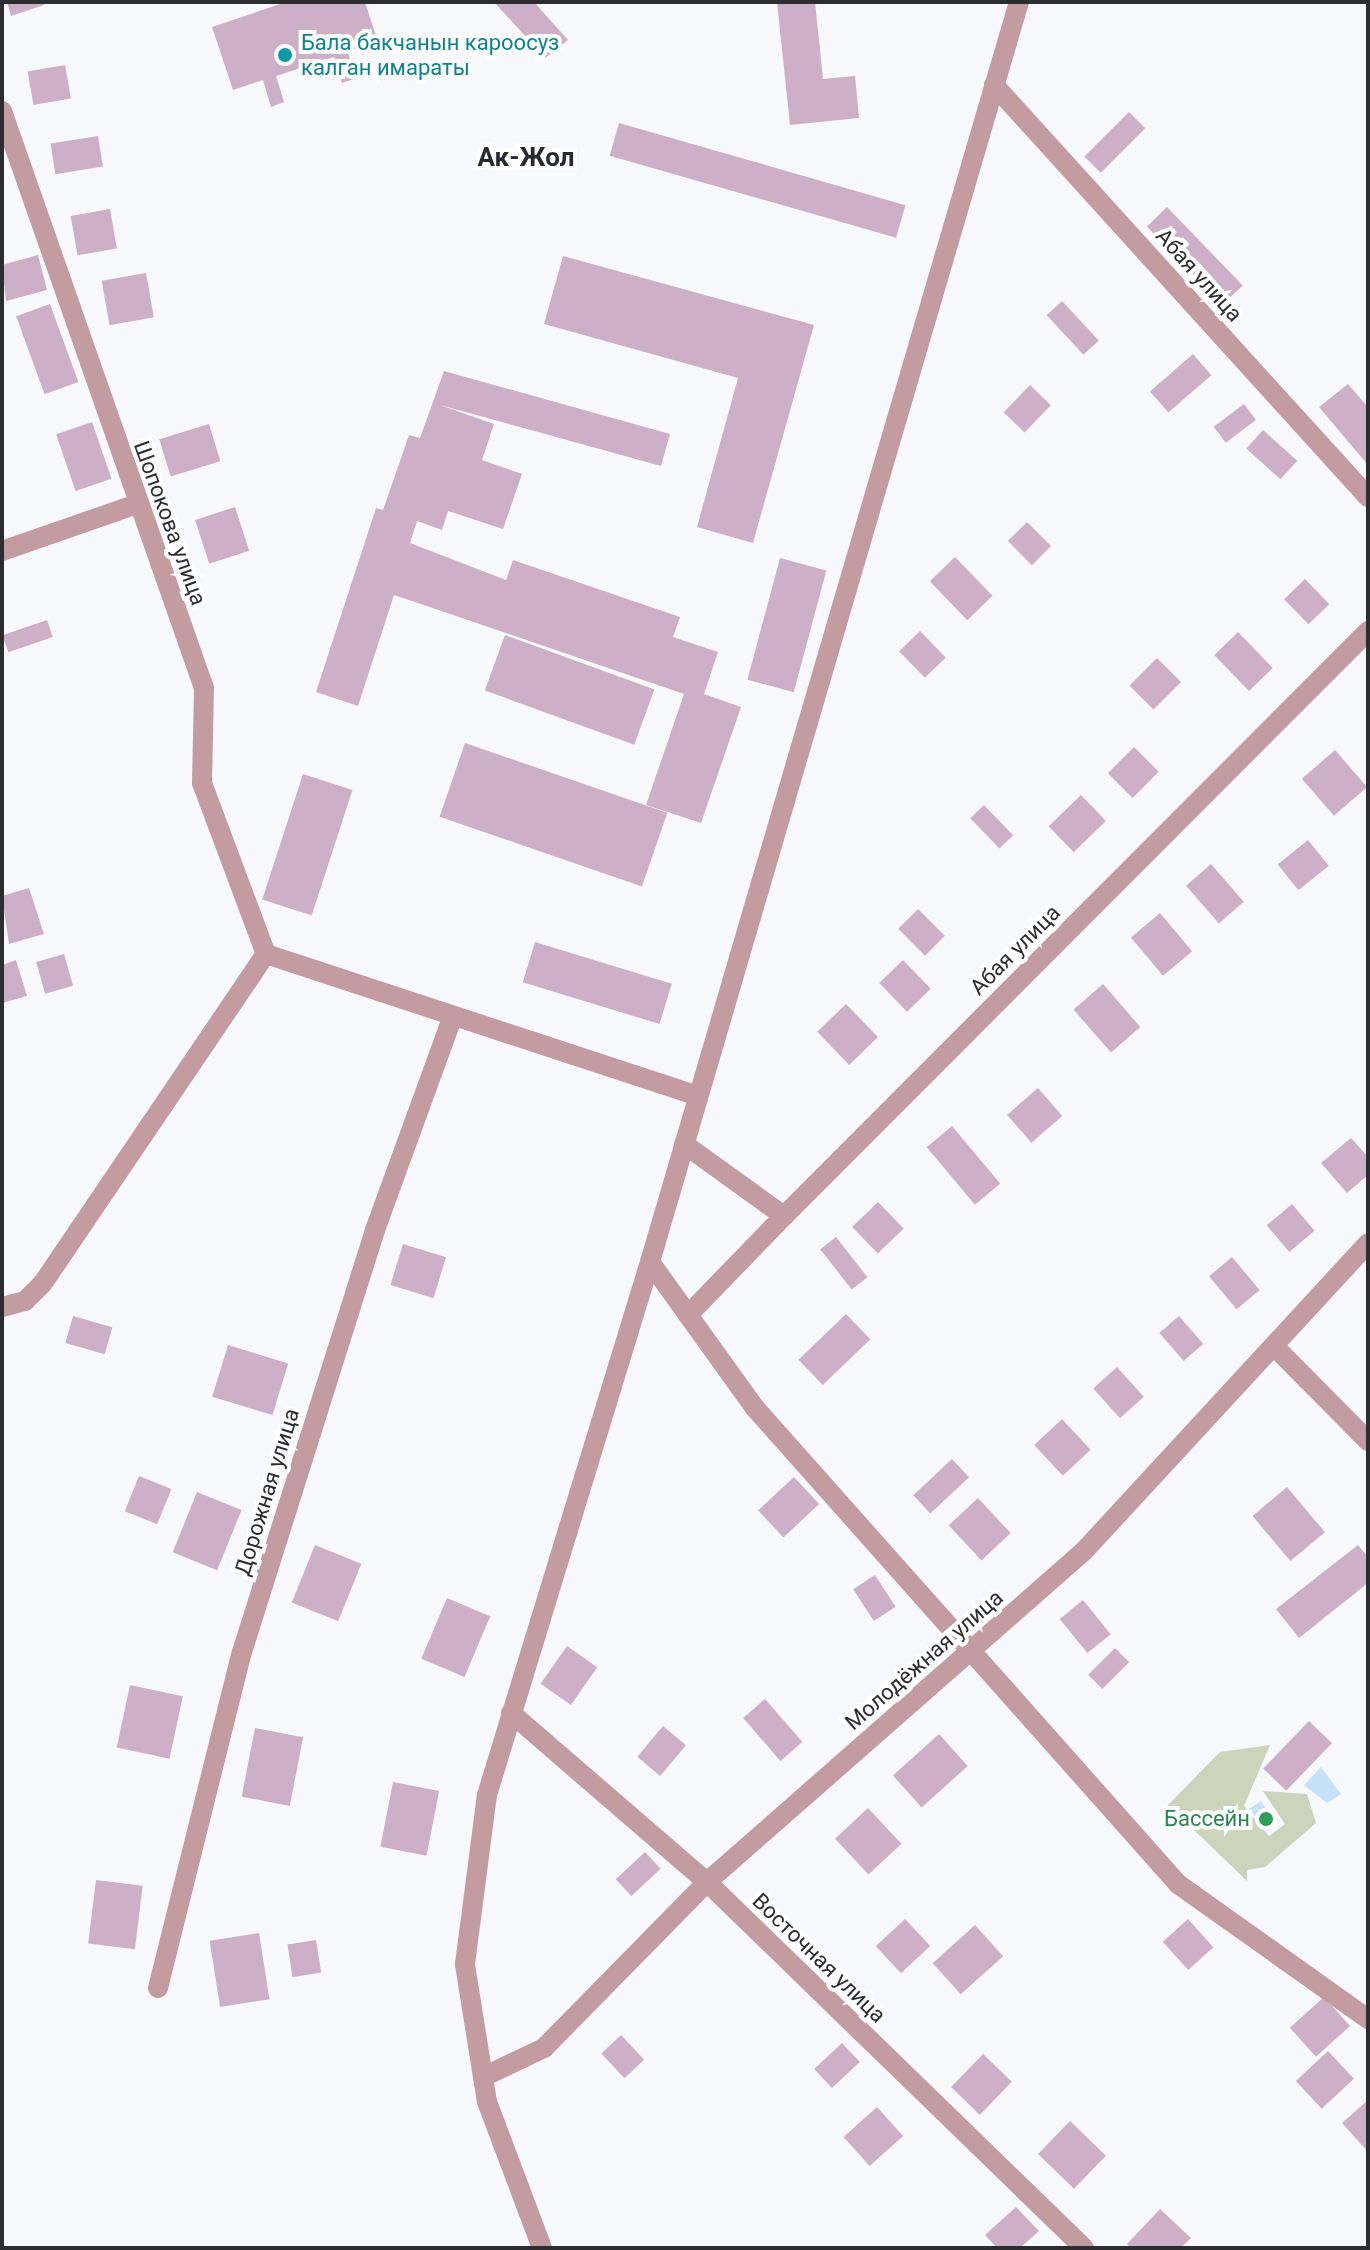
<!DOCTYPE html>
<html>
<head>
<meta charset="utf-8">
<style>
	body { margin:0 }
	#map { position:relative; width:1370px; height:2250px; overflow:hidden; background:#f7f9fe; font-family:Roboto,sans-serif }
	div>[style] { position:absolute }
	.green>* { inset:0; background:#ccd4bb }
	.water>* { inset:0; background:#c6e1fa }
	.building>* { inset:0; background:#cdb0c7; transform-origin:0 0 }
	.minor>* { height:20px; margin:-10px; padding:0 10px; transform-origin:10px; border-radius:10px; background:#c39ca2 }
	.dots>* { width:22px; height:22px; translate:-50% -50%; box-sizing:border-box; border:4px solid #fff; border-radius:50% }
	span { translate:-50% -50%; white-space:nowrap; text-align:center; line-height:1.15; -webkit-text-stroke:8px #fff; paint-order:stroke }
	.culture-label { font-size:22px; color:#0d838f }
	.left { translate:0 -50%; text-align:left }
	.street-label { font-size:22px; color:#2c2d30 }
	.leisure-label { font-size:22px; color:#27864d }
	.right { translate:-100% -50%; text-align:right }
	.quarter-label { font-size:26px; color:#282a2f; font-weight:700 }
	.frame { position:absolute; inset:0; border:4px solid #2c2d30; pointer-events:none }
</style>
</head>
<body>
<div id="map">
	<div class="green">
		<i style="clip-path:polygon(1270px 1745px,1244px 1806px,1269px 1836px,1285px 1824px,1263px 1791px,1307px 1794px,1316px 1823px,1265px 1867px,1247px 1870px,1247px 1881px,1168px 1805px,1220px 1752px)"></i>
	</div>
	<div class="water">
		<i style="clip-path:polygon(1321px 1767px,1341px 1794px,1327px 1803px,1304px 1785px)"></i>
		<i style="clip-path:polygon(1261px 1801px,1276px 1824px,1267px 1831px,1249px 1809px)"></i>
	</div>
	<div class="building">
		<i style="clip-path:polygon(7px 2px,43px 2px,44px 5px,11px 16px)"></i>
		<i style="clip-path:polygon(286px 2px,365px 2px,378px 42px,348px 52px,356px 78px,342px 83px,334px 57px,276px 76px,284px 102px,271px 107px,263px 80px,233px 90px,212px 27px)"></i>
		<i style="clip-path:polygon(494px 2px,534px 2px,568px 40px,545px 58px)"></i>
		<i style="clip-path:polygon(777px 2px,815px 2px,823px 79px,855px 76px,859px 118px,790px 125px)"></i>
		<i style="left:65px;top:65px;width:34px;height:38px;rotate:80deg"></i>
		<i style="left:1129px;top:112px;width:23px;height:63px;rotate:45deg"></i>
		<i style="left:619px;top:123px;width:298px;height:34px;rotate:16deg"></i>
		<i style="left:98px;top:136px;width:31px;height:48px;rotate:81deg"></i>
		<i style="left:1167px;top:207px;width:109px;height:28px;rotate:46deg"></i>
		<i style="left:110px;top:209px;width:40px;height:40px;rotate:80deg"></i>
		<i style="clip-path:polygon(38px 255px,47px 290px,6px 301px,2px 265px)"></i>
		<i style="clip-path:polygon(563px 256px,814px 325px,753px 543px,697px 527px,738px 378px,544px 324px)"></i>
		<i style="left:146px;top:273px;width:45px;height:45px;rotate:80deg"></i>
		<i style="left:1062px;top:301px;width:54px;height:21px;rotate:47deg"></i>
		<i style="left:50px;top:304px;width:83px;height:36px;rotate:70deg"></i>
		<i style="left:1193px;top:354px;width:28px;height:57px;rotate:49deg"></i>
		<i style="clip-path:polygon(444px 371px,670px 434px,661px 466px,440px 405px,494px 424px,482px 460px,522px 474px,503px 529px,448px 511px,442px 530px,417px 521px,410px 543px,506px 580px,513px 560px,680px 617px,673px 637px,718px 652px,704px 694px,741px 707px,701px 823px,646px 805px,684px 694px,459px 617px,394px 595px,358px 706px,316px 692px,376px 508px,383px 510px,409px 435px,420px 438px)"></i>
		<i style="clip-path:polygon(1348px 384px,1368px 407px,1368px 465px,1319px 407px)"></i>
		<i style="left:1030px;top:385px;width:29px;height:38px;rotate:44deg"></i>
		<i style="left:1244px;top:404px;width:20px;height:38px;rotate:53deg"></i>
		<i style="left:92px;top:422px;width:60px;height:38px;rotate:71deg"></i>
		<i style="left:209px;top:424px;width:39px;height:52px;rotate:73deg"></i>
		<i style="left:1263px;top:430px;width:46px;height:25px;rotate:42deg"></i>
		<i style="left:235px;top:507px;width:46px;height:42px;rotate:72deg"></i>
		<i style="left:1027px;top:522px;width:34px;height:27px;rotate:45deg"></i>
		<i style="left:955px;top:557px;width:54px;height:35px;rotate:46deg"></i>
		<i style="left:780px;top:558px;width:48px;height:126px;rotate:15deg"></i>
		<i style="left:1305px;top:579px;width:35px;height:29px;rotate:46deg"></i>
		<i style="left:47px;top:620px;width:18px;height:47px;rotate:71deg"></i>
		<i style="left:920px;top:631px;width:37px;height:29px;rotate:46deg"></i>
		<i style="left:1238px;top:632px;width:50px;height:33px;rotate:46deg"></i>
		<i style="left:505px;top:635px;width:159px;height:59px;rotate:20deg"></i>
		<i style="left:1157px;top:658px;width:34px;height:39px;rotate:45deg"></i>
		<i style="left:465px;top:743px;width:214px;height:78px;rotate:19deg"></i>
		<i style="left:1134px;top:747px;width:35px;height:37px;rotate:45deg"></i>
		<i style="left:1335px;top:750px;width:49px;height:44px;rotate:49deg"></i>
		<i style="left:303px;top:774px;width:52px;height:132px;rotate:18deg"></i>
		<i style="left:1081px;top:795px;width:36px;height:45px;rotate:46deg"></i>
		<i style="left:984px;top:805px;width:42px;height:19px;rotate:46deg"></i>
		<i style="left:1308px;top:840px;width:33px;height:39px;rotate:51deg"></i>
		<i style="left:1211px;top:864px;width:50px;height:33px;rotate:49deg"></i>
		<i style="clip-path:polygon(29px 888px,44px 934px,9px 944px,2px 896px)"></i>
		<i style="left:918px;top:909px;width:38px;height:28px;rotate:45deg"></i>
		<i style="left:1160px;top:913px;width:50px;height:38px;rotate:50deg"></i>
		<i style="left:535px;top:942px;width:143px;height:42px;rotate:17deg"></i>
		<i style="left:64px;top:954px;width:33px;height:29px;rotate:74deg"></i>
		<i style="clip-path:polygon(16px 960px,27px 996px,2px 1003px,2px 965px)"></i>
		<i style="left:903px;top:960px;width:40px;height:33px;rotate:46deg"></i>
		<i style="left:1103px;top:984px;width:57px;height:39px;rotate:49deg"></i>
		<i style="left:846px;top:1004px;width:46px;height:40px;rotate:46deg"></i>
		<i style="left:1038px;top:1088px;width:37px;height:41px;rotate:49deg"></i>
		<i style="left:952px;top:1126px;width:75px;height:33px;rotate:50deg"></i>
		<i style="clip-path:polygon(1351px 1138px,1368px 1157px,1368px 1175px,1347px 1193px,1321px 1163px)"></i>
		<i style="left:878px;top:1202px;width:37px;height:36px;rotate:46deg"></i>
		<i style="left:1292px;top:1204px;width:35px;height:33px;rotate:50deg"></i>
		<i style="left:836px;top:1237px;width:51px;height:20px;rotate:52deg"></i>
		<i style="left:403px;top:1244px;width:45px;height:43px;rotate:17deg"></i>
		<i style="left:1232px;top:1257px;width:43px;height:30px;rotate:50deg"></i>
		<i style="left:846px;top:1314px;width:35px;height:66px;rotate:46deg"></i>
		<i style="left:73px;top:1316px;width:41px;height:28px;rotate:16deg"></i>
		<i style="left:1179px;top:1316px;width:37px;height:26px;rotate:49deg"></i>
		<i style="left:228px;top:1345px;width:63px;height:54px;rotate:17deg"></i>
		<i style="left:1117px;top:1367px;width:40px;height:32px;rotate:48deg"></i>
		<i style="left:1062px;top:1419px;width:42px;height:38px;rotate:47deg"></i>
		<i style="left:952px;top:1459px;width:25px;height:53px;rotate:47deg"></i>
		<i style="left:139px;top:1476px;width:35px;height:38px;rotate:22deg"></i>
		<i style="left:794px;top:1477px;width:37px;height:49px;rotate:47deg"></i>
		<i style="left:1287px;top:1487px;width:59px;height:45px;rotate:50deg"></i>
		<i style="left:197px;top:1492px;width:48px;height:65px;rotate:22deg"></i>
		<i style="left:978px;top:1498px;width:48px;height:40px;rotate:47deg"></i>
		<i style="left:315px;top:1545px;width:50px;height:62px;rotate:22deg"></i>
		<i style="clip-path:polygon(1358px 1545px,1368px 1557px,1368px 1583px,1299px 1638px,1276px 1609px)"></i>
		<i style="left:875px;top:1575px;width:38px;height:26px;rotate:57deg"></i>
		<i style="left:447px;top:1598px;width:47px;height:66px;rotate:23deg"></i>
		<i style="left:1083px;top:1600px;width:44px;height:30px;rotate:51deg"></i>
		<i style="left:567px;top:1646px;width:37px;height:46px;rotate:35deg"></i>
		<i style="left:1115px;top:1648px;width:20px;height:38px;rotate:45deg"></i>
		<i style="left:130px;top:1685px;width:54px;height:64px;rotate:12deg"></i>
		<i style="left:765px;top:1699px;width:57px;height:29px;rotate:49deg"></i>
		<i style="left:1309px;top:1721px;width:32px;height:66px;rotate:44deg"></i>
		<i style="left:663px;top:1726px;width:30px;height:40px;rotate:40deg"></i>
		<i style="left:255px;top:1728px;width:49px;height:70px;rotate:11deg"></i>
		<i style="left:939px;top:1734px;width:43px;height:62px;rotate:48deg"></i>
		<i style="left:393px;top:1782px;width:47px;height:66px;rotate:11deg"></i>
		<i style="left:868px;top:1808px;width:49px;height:45px;rotate:47deg"></i>
		<i style="left:645px;top:1852px;width:23px;height:40px;rotate:47deg"></i>
		<i style="left:96px;top:1880px;width:47px;height:64px;rotate:7deg"></i>
		<i style="left:905px;top:1919px;width:37px;height:40px;rotate:47deg"></i>
		<i style="left:1188px;top:1919px;width:38px;height:34px;rotate:48deg"></i>
		<i style="left:975px;top:1925px;width:42px;height:57px;rotate:48deg"></i>
		<i style="left:259px;top:1933px;width:67px;height:50px;rotate:81deg"></i>
		<i style="left:316px;top:1940px;width:33px;height:29px;rotate:81deg"></i>
		<i style="left:1324px;top:1997px;width:39px;height:46px;rotate:48deg"></i>
		<i style="left:621px;top:2035px;width:34px;height:27px;rotate:47deg"></i>
		<i style="left:842px;top:2043px;width:26px;height:38px;rotate:47deg"></i>
		<i style="left:1328px;top:2051px;width:38px;height:44px;rotate:47deg"></i>
		<i style="left:983px;top:2054px;width:40px;height:46px;rotate:44deg"></i>
		<i style="clip-path:polygon(1368px 2100px,1368px 2152px,1342px 2123px)"></i>
		<i style="left:877px;top:2107px;width:39px;height:45px;rotate:48deg"></i>
		<i style="left:1070px;top:2121px;width:50px;height:46px;rotate:44deg"></i>
		<i style="clip-path:polygon(1016px 2207px,1039px 2231px,1020px 2248px,997px 2248px,985px 2235px)"></i>
		<i style="clip-path:polygon(1160px 2209px,1191px 2238px,1181px 2248px,1131px 2248px,1127px 2244px)"></i>
	</div>
	<div class="minor">
		<i style="left:994px;top:85px;width:556px;rotate:47.77deg"></i>
		<i style="left:2px;top:111px;width:611px;rotate:70.71deg"></i>
		<i style="left:204px;top:688px;width:95px;rotate:91.2deg"></i>
		<i style="left:202px;top:783px;width:183px;rotate:69.5deg"></i>
		<i style="left:2px;top:551px;width:143px;rotate:-19.2deg"></i>
		<i style="left:266px;top:954px;width:455px;rotate:18.2deg"></i>
		<i style="left:684px;top:1144px;width:123px;rotate:35.8deg"></i>
		<i style="left:784px;top:1216px;width:827px;rotate:-45.05deg"></i>
		<i style="left:650px;top:1262px;width:180px;rotate:54.3deg"></i>
		<i style="left:755px;top:1408px;width:637px;rotate:48.37deg"></i>
		<i style="left:1178px;top:1884px;width:233px;rotate:35.4deg"></i>
		<i style="left:2px;top:1307px;width:24px;rotate:-15deg"></i>
		<i style="left:25px;top:1301px;width:25px;rotate:-45deg"></i>
		<i style="left:43px;top:1283px;width:397px;rotate:-55.9deg"></i>
		<i style="left:688px;top:1315px;width:138px;rotate:-45.9deg"></i>
		<i style="left:1276px;top:1348px;width:131px;rotate:45.3deg"></i>
		<i style="left:511px;top:1713px;width:259px;rotate:40.8deg"></i>
		<i style="left:707px;top:1882px;width:525px;rotate:44.15deg"></i>
		<i style="left:158px;top:1988px;width:346px;rotate:-76deg"></i>
		<i style="left:242px;top:1652px;width:442px;rotate:-72.5deg"></i>
		<i style="left:375px;top:1230px;width:226px;rotate:-70deg"></i>
		<i style="left:483px;top:2077px;width:68px;rotate:-25.4deg"></i>
		<i style="left:544px;top:2048px;width:233px;rotate:-45.5deg"></i>
		<i style="left:707px;top:1882px;width:502px;rotate:-41.28deg"></i>
		<i style="left:1084px;top:1551px;width:419px;rotate:-47.3deg"></i>
		<i style="left:542px;top:2248px;width:156px;rotate:-110.6deg"></i>
		<i style="left:487px;top:2102px;width:140px;rotate:-99.1deg"></i>
		<i style="left:465px;top:1964px;width:170px;rotate:-82.6deg"></i>
		<i style="left:487px;top:1795px;width:557px;rotate:-73deg"></i>
		<i style="left:650px;top:1262px;width:1313px;rotate:-73.68deg"></i>
	</div>
	<div class="dots">
		<i style="left:285px;top:55px;background:#0f9aa8"></i>
		<i style="left:1266px;top:1819px;background:#2e9e5b"></i>
	</div>
	<div class="culture-label">
		<span class="left" style="left:301px;top:55px">Бала бакчанын кароосуз<br>калган имараты</span>
	</div>
	<div class="street-label">
		<span style="left:1199px;top:275px;rotate:48deg">Абая улица</span>
		<span style="left:170px;top:523px;rotate:70deg">Шопокова улица</span>
		<span style="left:1015px;top:950px;rotate:-45deg">Абая улица</span>
		<span style="left:267px;top:1492px;rotate:-73deg">Дорожная улица</span>
		<span style="left:924px;top:1660px;rotate:-41deg">Молодёжная улица</span>
		<span style="left:819px;top:1958px;rotate:44deg">Восточная улица</span>
	</div>
	<div class="leisure-label">
		<span class="right" style="left:1250px;top:1819px">Бассейн</span>
	</div>
	<div class="quarter-label">
		<span style="left:526px;top:158px">Ак-Жол</span>
	</div>
	<div class="frame"></div>
</div>
</body>
</html>
